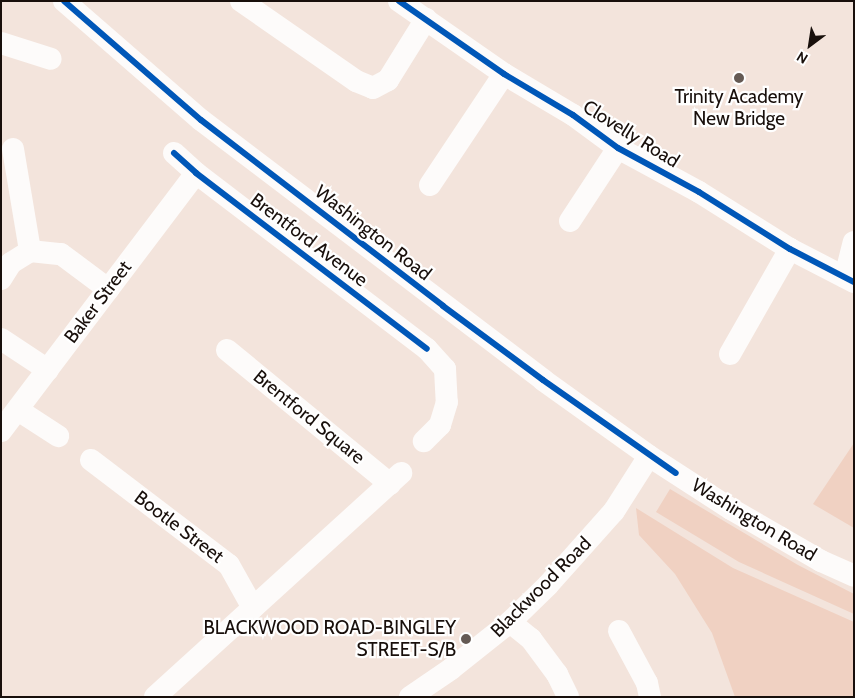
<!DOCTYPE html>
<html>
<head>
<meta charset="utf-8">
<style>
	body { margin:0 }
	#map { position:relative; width:855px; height:698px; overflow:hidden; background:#f3e4dc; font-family:Cabin,sans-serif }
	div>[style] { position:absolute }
	.green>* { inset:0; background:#f0d1c2 }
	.minor>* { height:22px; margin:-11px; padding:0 11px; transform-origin:11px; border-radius:11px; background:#fdfbfa }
	.cycleway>* { height:6px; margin:-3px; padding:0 3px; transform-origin:3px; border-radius:3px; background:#0057b8 }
	.dots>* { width:14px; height:14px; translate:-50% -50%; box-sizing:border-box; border:2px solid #fff; border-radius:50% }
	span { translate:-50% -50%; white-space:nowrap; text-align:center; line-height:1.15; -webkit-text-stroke:4.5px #fff; paint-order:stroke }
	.poi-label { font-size:19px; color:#180f0b }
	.right { translate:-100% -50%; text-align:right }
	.street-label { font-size:19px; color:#180f0b }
	.frame { position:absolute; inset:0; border:2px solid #180f0b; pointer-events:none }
	.north { position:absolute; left:785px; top:20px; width:50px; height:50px; -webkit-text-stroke:4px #fff; paint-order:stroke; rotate:211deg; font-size:14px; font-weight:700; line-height:20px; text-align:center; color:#180f0b }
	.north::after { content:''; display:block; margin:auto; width:18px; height:22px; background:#180f0b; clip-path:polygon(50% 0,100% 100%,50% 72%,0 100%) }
</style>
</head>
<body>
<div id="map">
	<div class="green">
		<i style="clip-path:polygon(854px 443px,854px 528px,813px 504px)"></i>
		<i style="clip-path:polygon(670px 489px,798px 565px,854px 594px,854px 614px,739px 562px,656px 512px)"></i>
		<i style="clip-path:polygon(636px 508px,733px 568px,854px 622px,854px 697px,735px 697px,712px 633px,675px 574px,639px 535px)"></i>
	</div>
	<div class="minor">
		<i style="left:64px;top:1px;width:181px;rotate:41deg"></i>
		<i style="left:201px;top:120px;width:430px;rotate:37.2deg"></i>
		<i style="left:543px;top:380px;width:130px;rotate:35.6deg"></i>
		<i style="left:649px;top:456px;width:98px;rotate:32.9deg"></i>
		<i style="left:731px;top:509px;width:104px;rotate:30deg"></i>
		<i style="left:821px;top:561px;width:36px;rotate:24deg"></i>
		<i style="left:241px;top:1px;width:140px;rotate:34.8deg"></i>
		<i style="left:356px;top:81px;width:18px;rotate:22deg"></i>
		<i style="left:373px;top:88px;width:17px;rotate:-28deg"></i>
		<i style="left:388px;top:80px;width:72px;rotate:-58.1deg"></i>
		<i style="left:399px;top:1px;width:128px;rotate:34.8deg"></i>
		<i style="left:504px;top:74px;width:80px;rotate:30.7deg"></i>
		<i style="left:573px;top:115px;width:56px;rotate:36.3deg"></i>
		<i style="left:618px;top:148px;width:92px;rotate:28.5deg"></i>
		<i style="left:699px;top:192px;width:107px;rotate:32.1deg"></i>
		<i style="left:790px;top:249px;width:72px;rotate:27.3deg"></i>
		<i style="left:1px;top:43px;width:52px;rotate:17.7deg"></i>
		<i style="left:13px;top:149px;width:103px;rotate:80.5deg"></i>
		<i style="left:174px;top:153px;width:30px;rotate:42deg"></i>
		<i style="left:196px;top:173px;width:290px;rotate:37.3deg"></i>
		<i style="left:427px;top:349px;width:27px;rotate:48deg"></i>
		<i style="left:445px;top:369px;width:33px;rotate:87deg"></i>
		<i style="left:447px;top:402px;width:24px;rotate:107deg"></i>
		<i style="left:440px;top:425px;width:23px;rotate:135deg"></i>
		<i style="left:430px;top:185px;width:133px;rotate:-56.3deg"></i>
		<i style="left:570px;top:221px;width:87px;rotate:-56.7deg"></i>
		<i style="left:845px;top:277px;width:36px;rotate:-76deg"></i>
		<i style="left:1px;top:279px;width:19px;rotate:-58deg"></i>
		<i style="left:11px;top:263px;width:22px;rotate:-32deg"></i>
		<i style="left:30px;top:251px;width:31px;rotate:6deg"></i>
		<i style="left:61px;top:254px;width:59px;rotate:36.7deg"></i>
		<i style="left:1px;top:339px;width:56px;rotate:33.4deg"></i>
		<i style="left:227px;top:350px;width:211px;rotate:39.4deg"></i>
		<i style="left:730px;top:354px;width:121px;rotate:-60.3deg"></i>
		<i style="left:18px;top:410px;width:48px;rotate:33deg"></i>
		<i style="left:1px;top:431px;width:323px;rotate:-52.9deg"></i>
		<i style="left:91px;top:460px;width:173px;rotate:37.3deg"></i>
		<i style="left:229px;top:565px;width:49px;rotate:60.8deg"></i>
		<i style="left:510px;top:622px;width:27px;rotate:39deg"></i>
		<i style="left:531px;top:639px;width:44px;rotate:53.4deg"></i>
		<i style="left:557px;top:674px;width:25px;rotate:64deg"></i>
		<i style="left:619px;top:631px;width:59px;rotate:61.7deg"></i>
		<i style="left:647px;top:683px;width:14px;rotate:78deg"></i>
		<i style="left:155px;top:697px;width:333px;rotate:-42.3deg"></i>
		<i style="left:410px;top:697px;width:50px;rotate:-34.3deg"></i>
		<i style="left:451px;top:669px;width:75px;rotate:-38.5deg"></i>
		<i style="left:510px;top:622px;width:53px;rotate:-44.2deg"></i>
		<i style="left:548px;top:585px;width:99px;rotate:-48.3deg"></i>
		<i style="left:614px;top:511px;width:65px;rotate:-57.5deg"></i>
	</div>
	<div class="cycleway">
		<i style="left:64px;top:1px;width:181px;rotate:41deg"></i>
		<i style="left:201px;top:120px;width:305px;rotate:37.5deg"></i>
		<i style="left:443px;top:306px;width:124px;rotate:36.5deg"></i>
		<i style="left:543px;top:380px;width:162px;rotate:35deg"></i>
		<i style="left:399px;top:1px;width:128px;rotate:34.8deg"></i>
		<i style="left:504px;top:74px;width:80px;rotate:30.7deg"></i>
		<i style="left:573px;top:115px;width:56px;rotate:36.3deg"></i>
		<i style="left:618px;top:148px;width:92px;rotate:28.5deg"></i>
		<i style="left:699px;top:192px;width:107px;rotate:32.1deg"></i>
		<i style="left:790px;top:249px;width:72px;rotate:27.3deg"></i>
		<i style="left:174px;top:153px;width:30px;rotate:42deg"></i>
		<i style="left:196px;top:173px;width:290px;rotate:37.3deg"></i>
	</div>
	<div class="dots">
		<i style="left:739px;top:78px;background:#655a54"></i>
		<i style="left:466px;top:639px;background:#655a54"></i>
	</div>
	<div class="poi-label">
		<span style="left:739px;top:108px">Trinity Academy<br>New Bridge</span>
		<span class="right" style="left:456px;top:639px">BLACKWOOD ROAD-BINGLEY<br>STREET-S/B</span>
	</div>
	<div class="street-label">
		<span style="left:631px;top:134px;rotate:32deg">Clovelly Road</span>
		<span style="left:373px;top:233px;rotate:38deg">Washington Road</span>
		<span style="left:309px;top:240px;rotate:37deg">Brentford Avenue</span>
		<span style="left:98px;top:302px;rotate:-53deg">Baker Street</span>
		<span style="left:309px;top:417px;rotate:39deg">Brentford Square</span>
		<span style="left:754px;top:520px;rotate:31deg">Washington Road</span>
		<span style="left:179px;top:527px;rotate:37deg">Bootle Street</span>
		<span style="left:541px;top:587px;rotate:-45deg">Blackwood Road</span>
	</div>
	<div class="frame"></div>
	<div class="north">N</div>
</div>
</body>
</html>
